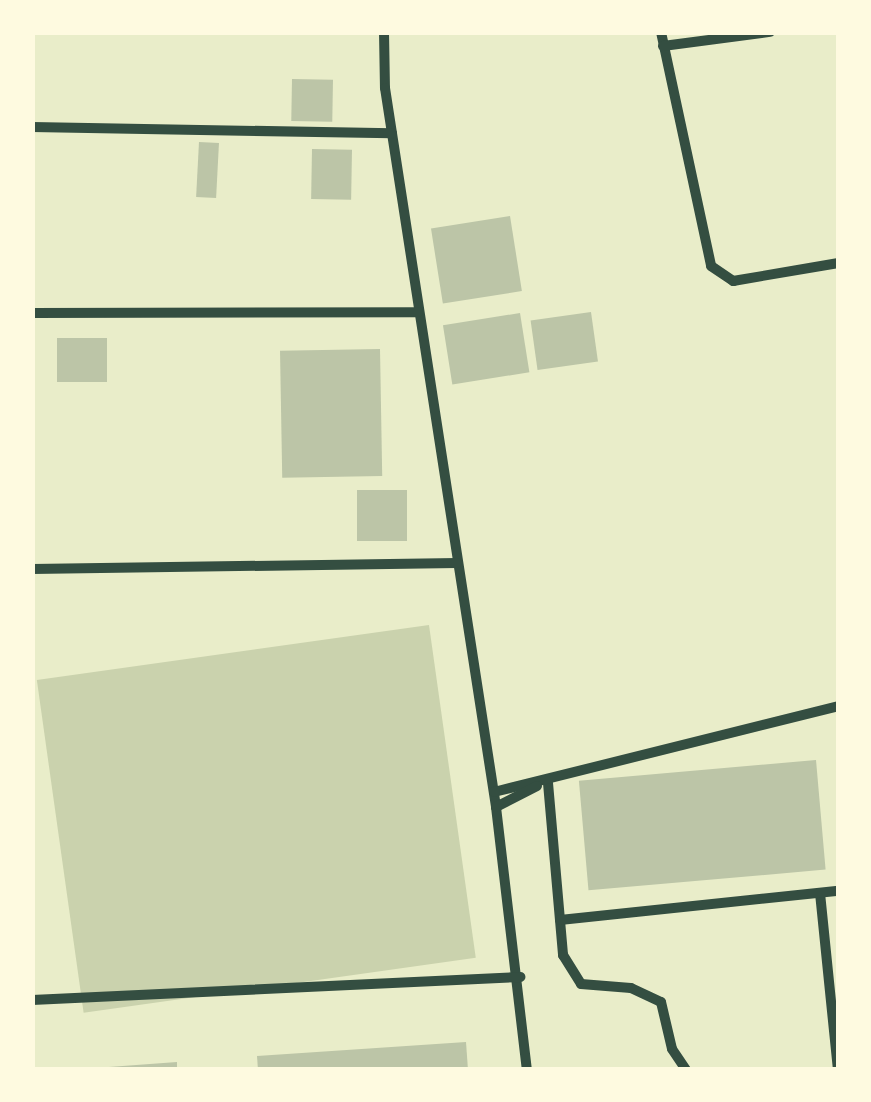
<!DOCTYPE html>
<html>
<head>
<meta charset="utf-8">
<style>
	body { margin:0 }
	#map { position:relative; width:871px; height:1102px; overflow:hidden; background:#e9edc9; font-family:"DM Sans",sans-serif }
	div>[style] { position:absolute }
	.green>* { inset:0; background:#cad2ad; transform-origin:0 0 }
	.building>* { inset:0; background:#bcc5a7; transform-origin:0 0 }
	.minor>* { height:10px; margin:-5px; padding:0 5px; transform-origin:5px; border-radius:5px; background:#344e41 }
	span { translate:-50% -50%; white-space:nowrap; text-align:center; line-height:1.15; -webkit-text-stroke:10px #fefae0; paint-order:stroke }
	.frame { position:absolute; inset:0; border:35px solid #fefae0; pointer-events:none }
</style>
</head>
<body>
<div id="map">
	<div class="green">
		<i style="left:429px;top:625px;width:336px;height:396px;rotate:82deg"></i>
	</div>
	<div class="building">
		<i style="left:292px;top:79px;width:41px;height:42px;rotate:1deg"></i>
		<i style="left:199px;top:142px;width:20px;height:55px;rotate:3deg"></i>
		<i style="left:312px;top:149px;width:40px;height:50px;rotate:1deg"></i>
		<i style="left:510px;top:216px;width:76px;height:80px;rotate:81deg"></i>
		<i style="left:591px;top:312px;width:50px;height:61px;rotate:82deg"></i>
		<i style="left:520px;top:313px;width:60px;height:78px;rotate:81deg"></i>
		<i style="left:57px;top:338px;width:50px;height:44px"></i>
		<i style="left:380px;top:349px;width:127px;height:100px;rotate:89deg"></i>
		<i style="left:357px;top:490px;width:50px;height:51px"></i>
		<i style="left:816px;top:760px;width:110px;height:238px;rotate:85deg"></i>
		<i style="clip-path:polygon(466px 1042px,468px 1070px,258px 1070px,257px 1056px)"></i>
		<i style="clip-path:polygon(177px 1062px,177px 1070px,109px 1070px,109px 1067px)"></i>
	</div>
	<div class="minor">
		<i style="left:384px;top:32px;width:56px;rotate:89deg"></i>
		<i style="left:385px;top:88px;width:728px;rotate:81.22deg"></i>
		<i style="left:496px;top:807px;width:265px;rotate:83.3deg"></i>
		<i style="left:661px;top:32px;width:239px;rotate:77.9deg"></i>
		<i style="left:711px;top:266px;width:27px;rotate:34deg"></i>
		<i style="left:733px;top:281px;width:107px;rotate:-9.7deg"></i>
		<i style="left:663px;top:46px;width:108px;rotate:-7.5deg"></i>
		<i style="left:32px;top:127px;width:360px;rotate:1deg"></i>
		<i style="left:32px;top:313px;width:386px;rotate:-0.1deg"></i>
		<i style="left:32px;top:569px;width:425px;rotate:-0.8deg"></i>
		<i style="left:548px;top:783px;width:173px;rotate:85deg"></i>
		<i style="left:563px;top:955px;width:34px;rotate:58deg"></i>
		<i style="left:581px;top:984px;width:50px;rotate:4.6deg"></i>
		<i style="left:631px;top:988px;width:33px;rotate:25deg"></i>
		<i style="left:661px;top:1002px;width:48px;rotate:76.8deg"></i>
		<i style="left:672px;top:1049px;width:25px;rotate:56deg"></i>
		<i style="left:494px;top:792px;width:355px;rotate:-14deg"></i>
		<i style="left:496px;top:807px;width:46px;rotate:-27.1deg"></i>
		<i style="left:820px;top:893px;width:178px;rotate:84.2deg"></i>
		<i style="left:560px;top:920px;width:280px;rotate:-6deg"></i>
		<i style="left:32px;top:1000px;width:489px;rotate:-2.7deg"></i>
	</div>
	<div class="frame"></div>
</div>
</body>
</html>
